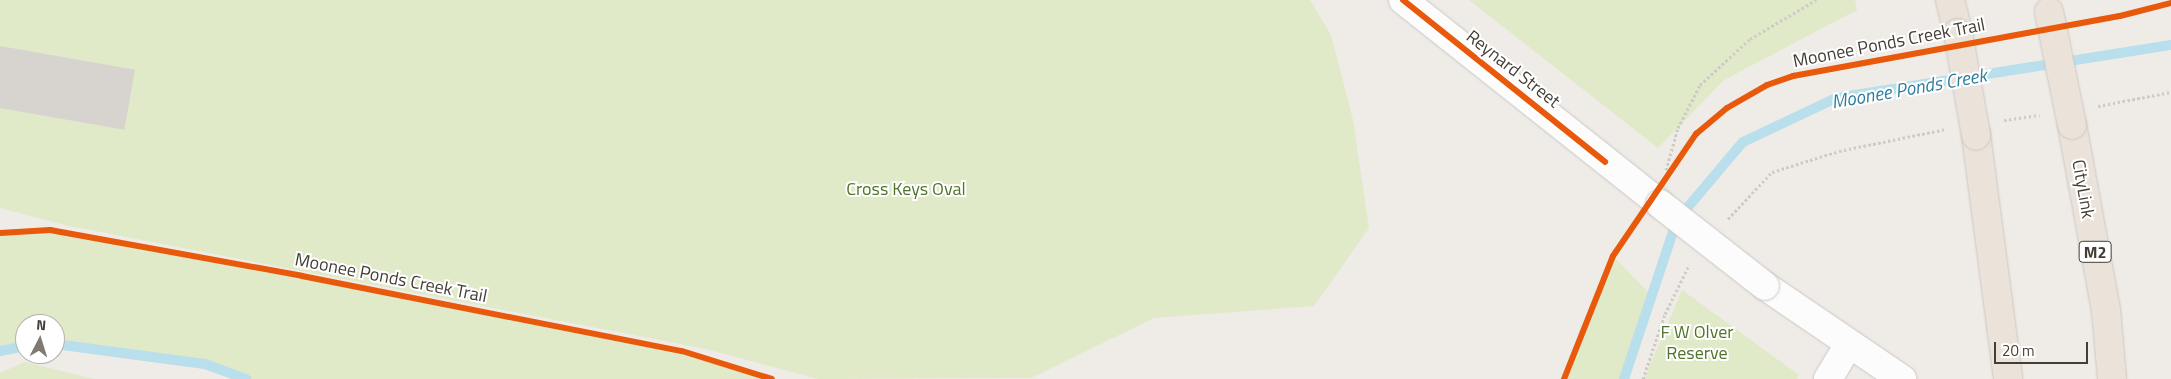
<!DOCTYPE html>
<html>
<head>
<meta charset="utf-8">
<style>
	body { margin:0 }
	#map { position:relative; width:2171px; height:379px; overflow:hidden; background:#efece8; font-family:"Titillium Web",sans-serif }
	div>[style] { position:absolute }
	.green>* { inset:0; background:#e0e9c8 }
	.stream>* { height:10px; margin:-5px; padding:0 5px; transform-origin:5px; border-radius:5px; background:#b9dfec }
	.building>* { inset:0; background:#d7d3cf; transform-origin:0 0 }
	.path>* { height:3px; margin-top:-1.5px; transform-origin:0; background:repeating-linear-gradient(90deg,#cdcac7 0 2.5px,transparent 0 5px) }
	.roads { filter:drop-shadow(0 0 1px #cbc8c4) drop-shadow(0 0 1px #cbc8c4) }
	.minor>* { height:28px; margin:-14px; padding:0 14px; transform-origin:14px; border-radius:14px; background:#fdfcfc }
	.tertiary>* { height:28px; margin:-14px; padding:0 14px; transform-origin:14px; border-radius:14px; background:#fdfcfc }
	.motorway>* { height:28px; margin:-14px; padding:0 14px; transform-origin:14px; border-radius:14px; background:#ebe3d9 }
	.bridges { filter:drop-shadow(0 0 1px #cbc8c4) drop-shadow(0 0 1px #cbc8c4) }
	.tertiary-bridge>* { height:28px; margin:-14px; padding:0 14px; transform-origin:14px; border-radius:14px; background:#fdfcfc }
	.motorway-bridge>* { height:28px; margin:-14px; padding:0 14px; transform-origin:14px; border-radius:14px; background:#ebe3d9 }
	.cycleway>* { height:6px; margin:-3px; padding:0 3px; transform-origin:3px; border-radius:3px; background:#e8590c }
	span { translate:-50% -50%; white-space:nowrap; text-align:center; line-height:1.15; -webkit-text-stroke:4px #fff; paint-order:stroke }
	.shield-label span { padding:1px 4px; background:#fff; border:1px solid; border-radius:4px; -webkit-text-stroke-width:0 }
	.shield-label { font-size:16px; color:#443c35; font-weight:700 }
	.street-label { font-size:18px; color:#443c35 }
	.park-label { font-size:18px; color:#50742a }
	.water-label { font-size:19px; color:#2e7d9d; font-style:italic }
	.north { position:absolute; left:15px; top:314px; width:50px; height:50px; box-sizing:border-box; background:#fff; border:1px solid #b4b1ae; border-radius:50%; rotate:5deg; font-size:14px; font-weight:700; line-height:20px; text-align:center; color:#443c35 }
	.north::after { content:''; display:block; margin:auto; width:18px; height:22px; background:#807a74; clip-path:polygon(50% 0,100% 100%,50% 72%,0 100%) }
	.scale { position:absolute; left:1994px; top:342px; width:94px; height:22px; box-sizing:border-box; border:2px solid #443c35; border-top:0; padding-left:6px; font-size:15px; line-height:18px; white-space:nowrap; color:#443c35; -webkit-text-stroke:4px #fff; paint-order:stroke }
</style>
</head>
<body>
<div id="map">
	<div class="green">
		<i style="clip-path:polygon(0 0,1310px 0,1331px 35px,1353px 120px,1369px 228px,1314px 306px,1154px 318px,1031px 378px,818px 379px,706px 349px,69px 226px,0 208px)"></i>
		<i style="clip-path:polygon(1469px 0,1855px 0,1857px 10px,1724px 80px,1658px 148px)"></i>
		<i style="clip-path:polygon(27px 229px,99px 238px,682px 351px,772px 379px,246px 379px,205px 364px,55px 344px,55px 324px,25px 324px,25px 346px,0 351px,0 233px)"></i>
		<i style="clip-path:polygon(1613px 256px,1651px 295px,1624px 379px,1564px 379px)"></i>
		<i style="clip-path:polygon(1682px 290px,1799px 375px,1797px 379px,1644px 379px)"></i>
		<i style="clip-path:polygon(25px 362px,94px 379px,0 379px,0 373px)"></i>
	</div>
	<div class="stream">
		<i style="left:55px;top:344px;width:151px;rotate:7.6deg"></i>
		<i style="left:205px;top:364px;width:44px;rotate:20.1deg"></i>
		<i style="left:0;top:351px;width:25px;rotate:-11deg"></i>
		<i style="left:1624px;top:379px;width:168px;rotate:-71.6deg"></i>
		<i style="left:1677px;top:220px;width:102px;rotate:-49.8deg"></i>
		<i style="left:1743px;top:142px;width:103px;rotate:-25.3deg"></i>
		<i style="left:1836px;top:98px;width:339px;rotate:-9deg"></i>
	</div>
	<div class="building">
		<i style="left:0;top:46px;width:137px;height:61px;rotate:10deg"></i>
	</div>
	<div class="path">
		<i style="left:2098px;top:106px;width:74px;rotate:-10.9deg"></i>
		<i style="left:2004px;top:120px;width:36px;rotate:-8deg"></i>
		<i style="left:1666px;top:170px;width:44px;rotate:-74.1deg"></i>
		<i style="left:1678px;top:128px;width:48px;rotate:-62.9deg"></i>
		<i style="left:1700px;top:85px;width:68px;rotate:-42.6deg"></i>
		<i style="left:1750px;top:39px;width:77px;rotate:-30.6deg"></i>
		<i style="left:1728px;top:219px;width:64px;rotate:-46.9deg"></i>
		<i style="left:1772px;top:172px;width:70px;rotate:-17.4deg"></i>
		<i style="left:1839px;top:151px;width:109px;rotate:-11.6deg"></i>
		<i style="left:1643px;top:379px;width:69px;rotate:-71.3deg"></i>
		<i style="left:1665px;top:314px;width:55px;rotate:-63.9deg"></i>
	</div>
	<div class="roads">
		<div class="minor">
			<i style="left:1828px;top:379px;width:41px;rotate:-59deg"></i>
		</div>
		<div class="tertiary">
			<i style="left:1403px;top:0;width:328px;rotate:38.4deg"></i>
			<i style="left:1765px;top:286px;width:166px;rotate:34.2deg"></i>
		</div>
		<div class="motorway">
			<i style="left:1950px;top:0;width:34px;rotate:76deg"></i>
			<i style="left:2072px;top:125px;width:188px;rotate:79.6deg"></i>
			<i style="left:2106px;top:310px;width:69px;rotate:85deg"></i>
			<i style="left:1976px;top:135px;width:246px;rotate:82.5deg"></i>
		</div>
	</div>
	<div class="bridges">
		<div class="tertiary-bridge">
			<i style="left:1660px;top:204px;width:133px;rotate:38deg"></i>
		</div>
		<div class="motorway-bridge">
			<i style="left:2049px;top:12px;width:115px;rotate:78.5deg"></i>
			<i style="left:1958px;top:33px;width:104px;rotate:80deg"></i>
		</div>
	</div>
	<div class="cycleway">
		<i style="left:1403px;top:0;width:259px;rotate:38.7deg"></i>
		<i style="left:0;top:233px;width:50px;rotate:-3.4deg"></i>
		<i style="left:50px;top:230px;width:256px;rotate:10.3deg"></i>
		<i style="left:302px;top:276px;width:387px;rotate:11.2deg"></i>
		<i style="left:682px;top:351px;width:94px;rotate:17.3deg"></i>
		<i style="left:1564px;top:379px;width:132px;rotate:-68.3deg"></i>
		<i style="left:1613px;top:256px;width:148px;rotate:-55.8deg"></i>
		<i style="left:1696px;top:134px;width:40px;rotate:-40deg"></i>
		<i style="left:1727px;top:108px;width:46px;rotate:-29.9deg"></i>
		<i style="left:1767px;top:85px;width:28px;rotate:-19deg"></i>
		<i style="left:1793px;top:76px;width:332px;rotate:-10.4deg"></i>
		<i style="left:2120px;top:16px;width:53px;rotate:-14.3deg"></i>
	</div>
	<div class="shield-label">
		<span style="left:2095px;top:252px">M2</span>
	</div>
	<div class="street-label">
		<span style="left:1889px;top:43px;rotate:-11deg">Moonee Ponds Creek Trail</span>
		<span style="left:1513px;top:69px;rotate:38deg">Reynard Street</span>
		<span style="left:2083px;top:189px;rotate:80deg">CityLink</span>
		<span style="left:391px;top:278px;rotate:11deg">Moonee Ponds Creek Trail</span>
	</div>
	<div class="park-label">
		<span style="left:906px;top:189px">Cross Keys Oval</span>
		<span style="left:1697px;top:343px">F W Olver<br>Reserve</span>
	</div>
	<div class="water-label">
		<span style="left:1909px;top:88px;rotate:-10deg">Moonee Ponds Creek</span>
	</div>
	<div class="north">N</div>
	<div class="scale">20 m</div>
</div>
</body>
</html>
